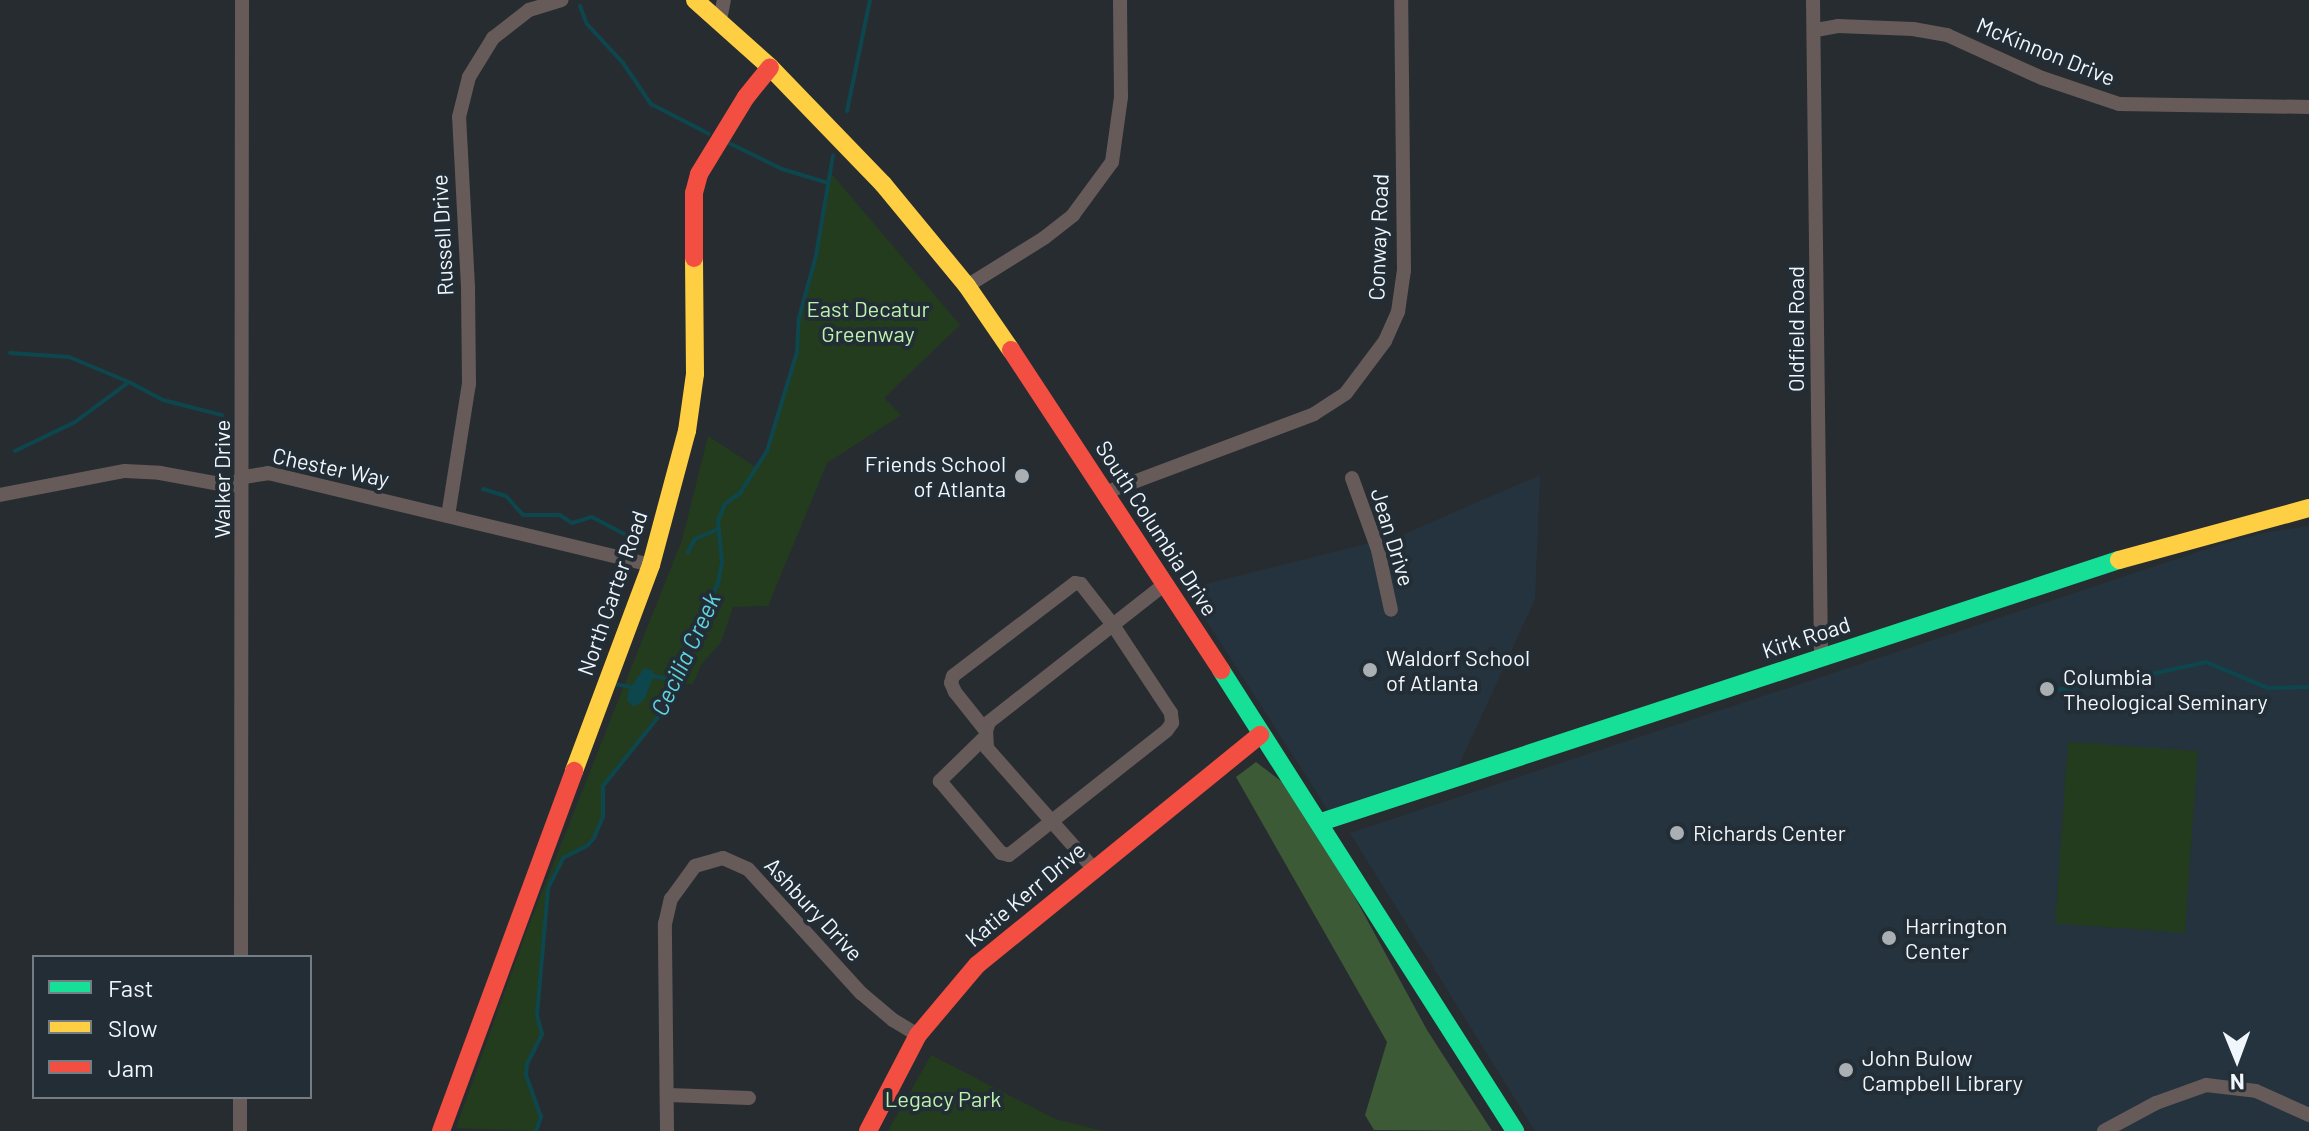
<!DOCTYPE html>
<html>
<head>
<meta charset="utf-8">
<style>
	body { margin:0 }
	#map { position:relative; width:2309px; height:1131px; overflow:hidden; background:#272c31; font-family:Barlow,sans-serif }
	div>[style] { position:absolute }
	.built>* { inset:0; background:#25333e }
	.green>* { inset:0; background:#233c1d; transform-origin:0 0 }
	.forest>* { inset:0; background:#3d5a37 }
	.water>* { inset:0; background:#0e464d }
	.stream>* { height:4px; margin:-2px; padding:0 2px; transform-origin:2px; border-radius:2px; background:#0e464d }
	.street>* { height:14px; margin:-7px; padding:0 7px; transform-origin:7px; border-radius:7px; background:#665b59 }
	.fast>* { height:18px; margin:-9px; padding:0 9px; transform-origin:9px; border-radius:9px; background:#16e098 }
	.slow>* { height:18px; margin:-9px; padding:0 9px; transform-origin:9px; border-radius:9px; background:#ffcf43 }
	.jam>* { height:18px; margin:-9px; padding:0 9px; transform-origin:9px; border-radius:9px; background:#f24e42 }
	.dots>* { width:22px; height:22px; translate:-50% -50%; box-sizing:border-box; border:4px solid #232d35; border-radius:50% }
	span { translate:-50% -50%; white-space:nowrap; text-align:center; line-height:1.15; -webkit-text-stroke:8px #232d35; paint-order:stroke }
	.street-label { font-size:22px; color:#f0f6fb }
	.park-label { font-size:22px; color:#bdf1ae }
	.poi-label { font-size:22px; color:#f0f6fb }
	.right { translate:-100% -50%; text-align:right }
	.left { translate:0 -50%; text-align:left }
	.water-label { font-size:24px; color:#61d2df; font-style:italic }
	.legend { position:absolute; left:32px; top:955px; width:280px; height:144px; box-sizing:border-box; background:#232d35; border:2px solid #757d84; margin:0; padding:10px 14px; list-style:none; font-size:24px; color:#f0f6fb }
	.legend li { display:flex; align-items:center; gap:16px; height:40px }
	.legend b { width:40px; border:2px solid #757d84 }
	.north { position:absolute; left:2197px; top:1019px; width:80px; height:80px; -webkit-text-stroke:6px #232d35; paint-order:stroke; rotate:179deg; font-size:22px; font-weight:700; line-height:32px; text-align:center; color:#f0f6fb }
	.north::after { content:''; display:block; margin:auto; width:28px; height:36px; background:#f0f6fb; clip-path:polygon(50% 0,100% 100%,50% 72%,0 100%) }
</style>
</head>
<body>
<div id="map">
	<div class="built">
		<i style="clip-path:polygon(1540px 475px,1535px 599px,1458px 767px,1328px 810px,1186px 589px,1402px 535px)"></i>
		<i style="clip-path:polygon(2309px 526px,2309px 1131px,1535px 1131px,1350px 833px,2222px 544px,2263px 533px)"></i>
	</div>
	<div class="green">
		<i style="clip-path:polygon(830px 172px,960px 325px,884px 398px,901px 415px,827px 463px,768px 606px,733px 607px,721px 642px,701px 665px,693px 684px,674px 684px,656px 722px,603px 785px,603px 817px,594px 838px,588px 845px,563px 858px,554px 870px,545px 904px,540px 964px,537px 1015px,542px 1034px,527px 1064px,528px 1084px,541px 1117px,539px 1128px,536px 1131px,456px 1128px,527px 930px,682px 540px,708px 436px,757px 468px,767px 451px,797px 352px,799px 318px,816px 256px)"></i>
		<i style="left:2068px;top:742px;width:130px;height:182px;rotate:4deg"></i>
		<i style="clip-path:polygon(931px 1055px,1055px 1119px,1104px 1131px,888px 1131px)"></i>
	</div>
	<div class="forest">
		<i style="clip-path:polygon(1256px 762px,1281px 781px,1321px 835px,1427px 1030px,1492px 1131px,1374px 1130px,1365px 1115px,1387px 1042px,1236px 777px)"></i>
	</div>
	<div class="water">
		<i style="clip-path:polygon(644px 668px,653px 671px,653px 678px,644px 700px,634px 707px,627px 700px,629px 690px)"></i>
	</div>
	<div class="stream">
		<i style="left:580px;top:6px;width:19px;rotate:69deg"></i>
		<i style="left:587px;top:24px;width:53px;rotate:47.3deg"></i>
		<i style="left:623px;top:63px;width:50px;rotate:55.7deg"></i>
		<i style="left:651px;top:104px;width:65px;rotate:27.3deg"></i>
		<i style="left:847px;top:111px;width:113px;rotate:-78.3deg"></i>
		<i style="left:729px;top:143px;width:59px;rotate:26.1deg"></i>
		<i style="left:782px;top:169px;width:48px;rotate:16.9deg"></i>
		<i style="left:10px;top:353px;width:59px;rotate:3.9deg"></i>
		<i style="left:69px;top:357px;width:65px;rotate:22.6deg"></i>
		<i style="left:15px;top:451px;width:67px;rotate:-25.8deg"></i>
		<i style="left:75px;top:422px;width:67px;rotate:-36.5deg"></i>
		<i style="left:129px;top:382px;width:38px;rotate:28deg"></i>
		<i style="left:163px;top:400px;width:61px;rotate:14.3deg"></i>
		<i style="left:483px;top:489px;width:24px;rotate:17deg"></i>
		<i style="left:506px;top:496px;width:25px;rotate:48deg"></i>
		<i style="left:523px;top:515px;width:37px"></i>
		<i style="left:560px;top:515px;width:14px;rotate:34deg"></i>
		<i style="left:572px;top:523px;width:21px;rotate:-17deg"></i>
		<i style="left:592px;top:517px;width:40px;rotate:28deg"></i>
		<i style="left:688px;top:552px;width:15px;rotate:-62deg"></i>
		<i style="left:695px;top:539px;width:25px;rotate:-23deg"></i>
		<i style="left:653px;top:676px;width:24px;rotate:12deg"></i>
		<i style="left:615px;top:684px;width:15px;rotate:11deg"></i>
		<i style="left:2041px;top:692px;width:85px;rotate:-8.1deg"></i>
		<i style="left:2125px;top:680px;width:83px;rotate:-12.5deg"></i>
		<i style="left:2206px;top:662px;width:67px;rotate:22.8deg"></i>
		<i style="left:2268px;top:688px;width:41px;rotate:-1.4deg"></i>
		<i style="left:536px;top:1131px;width:15px;rotate:-70deg"></i>
		<i style="left:541px;top:1117px;width:45px;rotate:-109.7deg"></i>
		<i style="left:526px;top:1075px;width:11px;rotate:-85deg"></i>
		<i style="left:527px;top:1064px;width:34px;rotate:-63deg"></i>
		<i style="left:542px;top:1034px;width:20px;rotate:-105deg"></i>
		<i style="left:537px;top:1015px;width:127px;rotate:-85deg"></i>
		<i style="left:548px;top:888px;width:34px;rotate:-63deg"></i>
		<i style="left:563px;top:858px;width:28px;rotate:-27deg"></i>
		<i style="left:588px;top:845px;width:9px;rotate:-49deg"></i>
		<i style="left:594px;top:838px;width:23px;rotate:-67deg"></i>
		<i style="left:603px;top:817px;width:31px;rotate:-90deg"></i>
		<i style="left:603px;top:786px;width:96px;rotate:-51.3deg"></i>
		<i style="left:663px;top:711px;width:139px;rotate:-66.7deg"></i>
		<i style="left:718px;top:583px;width:21px;rotate:-79deg"></i>
		<i style="left:722px;top:562px;width:41px;rotate:-95.6deg"></i>
		<i style="left:718px;top:521px;width:18px;rotate:-68deg"></i>
		<i style="left:725px;top:504px;width:19px;rotate:-36deg"></i>
		<i style="left:740px;top:493px;width:50px;rotate:-57.3deg"></i>
		<i style="left:767px;top:451px;width:103px;rotate:-73.1deg"></i>
		<i style="left:797px;top:352px;width:34px;rotate:-87deg"></i>
		<i style="left:799px;top:318px;width:64px;rotate:-74.7deg"></i>
		<i style="left:816px;top:256px;width:102px;rotate:-80.4deg"></i>
	</div>
	<div class="street">
		<i style="left:1813px;top:0;width:657px;rotate:89.3deg"></i>
		<i style="left:720px;top:20px;width:20px;rotate:-79deg"></i>
		<i style="left:1816px;top:30px;width:22px;rotate:-10deg"></i>
		<i style="left:1838px;top:26px;width:75px;rotate:2.3deg"></i>
		<i style="left:1913px;top:29px;width:35px;rotate:10deg"></i>
		<i style="left:1947px;top:35px;width:104px;rotate:24.4deg"></i>
		<i style="left:2042px;top:78px;width:81px;rotate:18.7deg"></i>
		<i style="left:2119px;top:104px;width:190px;rotate:0.9deg"></i>
		<i style="left:967px;top:286px;width:91px;rotate:-31.9deg"></i>
		<i style="left:1044px;top:238px;width:37px;rotate:-38deg"></i>
		<i style="left:1073px;top:215px;width:66px;rotate:-53.7deg"></i>
		<i style="left:1112px;top:162px;width:66px;rotate:-82.1deg"></i>
		<i style="left:1121px;top:97px;width:97px;rotate:-90.6deg"></i>
		<i style="left:1352px;top:478px;width:77px;rotate:70.1deg"></i>
		<i style="left:1378px;top:550px;width:61px;rotate:77.8deg"></i>
		<i style="left:1107px;top:492px;width:221px;rotate:-20.6deg"></i>
		<i style="left:1314px;top:414px;width:38px;rotate:-33deg"></i>
		<i style="left:1346px;top:393px;width:65px;rotate:-53.1deg"></i>
		<i style="left:1385px;top:341px;width:32px;rotate:-66deg"></i>
		<i style="left:1398px;top:312px;width:42px;rotate:-81.9deg"></i>
		<i style="left:1404px;top:270px;width:270px;rotate:-90.6deg"></i>
		<i style="left:0;top:495px;width:127px;rotate:-10.9deg"></i>
		<i style="left:125px;top:471px;width:35px;rotate:3deg"></i>
		<i style="left:160px;top:473px;width:72px;rotate:10.4deg"></i>
		<i style="left:231px;top:486px;width:16px;rotate:-35deg"></i>
		<i style="left:244px;top:477px;width:24px;rotate:-9deg"></i>
		<i style="left:268px;top:473px;width:394px;rotate:13.5deg"></i>
		<i style="left:448px;top:516px;width:134px;rotate:-81deg"></i>
		<i style="left:469px;top:384px;width:97px;rotate:-90.6deg"></i>
		<i style="left:468px;top:287px;width:170px;rotate:-93deg"></i>
		<i style="left:459px;top:117px;width:41px;rotate:-76deg"></i>
		<i style="left:469px;top:77px;width:46px;rotate:-58.4deg"></i>
		<i style="left:493px;top:38px;width:46px;rotate:-37.9deg"></i>
		<i style="left:529px;top:10px;width:34px;rotate:-17deg"></i>
		<i style="left:984px;top:738px;width:62px;rotate:135.7deg"></i>
		<i style="left:940px;top:781px;width:94px;rotate:49.7deg"></i>
		<i style="left:1001px;top:853px;width:8px;rotate:14deg"></i>
		<i style="left:1009px;top:855px;width:201px;rotate:-38.3deg"></i>
		<i style="left:1167px;top:730px;width:9px;rotate:-54deg"></i>
		<i style="left:1172px;top:723px;width:10px;rotate:-96deg"></i>
		<i style="left:1171px;top:713px;width:105px;rotate:-123.4deg"></i>
		<i style="left:1113px;top:625px;width:52px;rotate:-128deg"></i>
		<i style="left:1081px;top:584px;width:6px;rotate:-171deg"></i>
		<i style="left:1075px;top:583px;width:153px;rotate:142.7deg"></i>
		<i style="left:953px;top:676px;width:7px;rotate:106deg"></i>
		<i style="left:951px;top:683px;width:10px;rotate:66deg"></i>
		<i style="left:955px;top:692px;width:50px;rotate:51.5deg"></i>
		<i style="left:1093px;top:868px;width:160px;rotate:-131.5deg"></i>
		<i style="left:987px;top:748px;width:17px;rotate:-93deg"></i>
		<i style="left:986px;top:731px;width:9px;rotate:-72deg"></i>
		<i style="left:989px;top:722px;width:224px;rotate:-38.1deg"></i>
		<i style="left:241px;top:957px;width:957px;rotate:-89.94deg"></i>
		<i style="left:669px;top:1095px;width:80px;rotate:2.1deg"></i>
		<i style="left:240px;top:1131px;width:34px;rotate:-90deg"></i>
		<i style="left:667px;top:1131px;width:207px;rotate:-90.6deg"></i>
		<i style="left:665px;top:924px;width:26px;rotate:-77deg"></i>
		<i style="left:671px;top:899px;width:41px;rotate:-54deg"></i>
		<i style="left:695px;top:866px;width:29px;rotate:-16deg"></i>
		<i style="left:723px;top:858px;width:27px;rotate:24deg"></i>
		<i style="left:748px;top:869px;width:168px;rotate:47.7deg"></i>
		<i style="left:861px;top:993px;width:42px;rotate:40.2deg"></i>
		<i style="left:893px;top:1020px;width:29px;rotate:31deg"></i>
		<i style="left:2104px;top:1131px;width:59px;rotate:-28.3deg"></i>
		<i style="left:2156px;top:1103px;width:53px;rotate:-19.8deg"></i>
		<i style="left:2206px;top:1085px;width:50px;rotate:6.8deg"></i>
		<i style="left:2256px;top:1091px;width:58px;rotate:24.4deg"></i>
	</div>
	<div class="fast">
		<i style="left:1221px;top:670px;width:547px;rotate:57.47deg"></i>
		<i style="left:1321px;top:822px;width:840px;rotate:-18.18deg"></i>
	</div>
	<div class="slow">
		<i style="left:695px;top:0;width:101px;rotate:41.8deg"></i>
		<i style="left:770px;top:67px;width:163px;rotate:46deg"></i>
		<i style="left:883px;top:184px;width:132px;rotate:50.5deg"></i>
		<i style="left:967px;top:286px;width:78px;rotate:55.5deg"></i>
		<i style="left:2119px;top:560px;width:197px;rotate:-15.3deg"></i>
		<i style="left:574px;top:771px;width:220px;rotate:-69.5deg"></i>
		<i style="left:651px;top:565px;width:139px;rotate:-75deg"></i>
		<i style="left:687px;top:431px;width:58px;rotate:-82deg"></i>
		<i style="left:695px;top:374px;width:116px;rotate:-90.5deg"></i>
	</div>
	<div class="jam">
		<i style="left:694px;top:258px;width:65px;rotate:-90deg"></i>
		<i style="left:694px;top:193px;width:20px;rotate:-75deg"></i>
		<i style="left:699px;top:174px;width:90px;rotate:-58.6deg"></i>
		<i style="left:746px;top:97px;width:38px;rotate:-51deg"></i>
		<i style="left:1011px;top:350px;width:383px;rotate:56.7deg"></i>
		<i style="left:441px;top:1131px;width:384px;rotate:-69.7deg"></i>
		<i style="left:868px;top:1131px;width:108px;rotate:-62.5deg"></i>
		<i style="left:918px;top:1035px;width:92px;rotate:-49.9deg"></i>
		<i style="left:977px;top:965px;width:365px;rotate:-39.1deg"></i>
	</div>
	<div class="dots">
		<i style="left:1022px;top:476px;background:#aaafb4"></i>
		<i style="left:1370px;top:670px;background:#aaafb4"></i>
		<i style="left:2047px;top:689px;background:#aaafb4"></i>
		<i style="left:1677px;top:833px;background:#aaafb4"></i>
		<i style="left:1889px;top:938px;background:#aaafb4"></i>
		<i style="left:1846px;top:1070px;background:#aaafb4"></i>
	</div>
	<div class="street-label">
		<span style="left:2046px;top:51px;rotate:22deg">McKinnon Drive</span>
		<span style="left:442px;top:235px;rotate:-93deg">Russell Drive</span>
		<span style="left:1378px;top:237px;rotate:-88deg">Conway Road</span>
		<span style="left:1796px;top:329px;rotate:-90deg">Oldfield Road</span>
		<span style="left:331px;top:467px;rotate:12deg">Chester Way</span>
		<span style="left:222px;top:479px;rotate:-90deg">Walker Drive</span>
		<span style="left:1157px;top:528px;rotate:57deg">South Columbia Drive</span>
		<span style="left:1393px;top:537px;rotate:73deg">Jean Drive</span>
		<span style="left:612px;top:593px;rotate:-71deg">North Carter Road</span>
		<span style="left:1806px;top:637px;rotate:-18deg">Kirk Road</span>
		<span style="left:1025px;top:894px;rotate:-40deg">Katie Kerr Drive</span>
		<span style="left:814px;top:909px;rotate:47deg">Ashbury Drive</span>
	</div>
	<div class="park-label">
		<span style="left:868px;top:321px">East Decatur<br>Greenway</span>
		<span style="left:943px;top:1099px">Legacy Park</span>
	</div>
	<div class="poi-label">
		<span class="right" style="left:1006px;top:476px">Friends School<br>of Atlanta</span>
		<span class="left" style="left:1386px;top:670px">Waldorf School<br>of Atlanta</span>
		<span class="left" style="left:2063px;top:689px">Columbia<br>Theological Seminary</span>
		<span class="left" style="left:1693px;top:833px">Richards Center</span>
		<span class="left" style="left:1905px;top:938px">Harrington<br>Center</span>
		<span class="left" style="left:1862px;top:1070px">John Bulow<br>Campbell Library</span>
	</div>
	<div class="water-label">
		<span style="left:685px;top:654px;rotate:-65deg">Cecilia Creek</span>
	</div>
	<ul class="legend">
	<li><b style="height:10px;background:#16e098"></b>Fast</li>
	<li><b style="height:10px;background:#ffcf43"></b>Slow</li>
	<li><b style="height:10px;background:#f24e42"></b>Jam</li>
	</ul>
	<div class="north">N</div>
</div>
</body>
</html>
